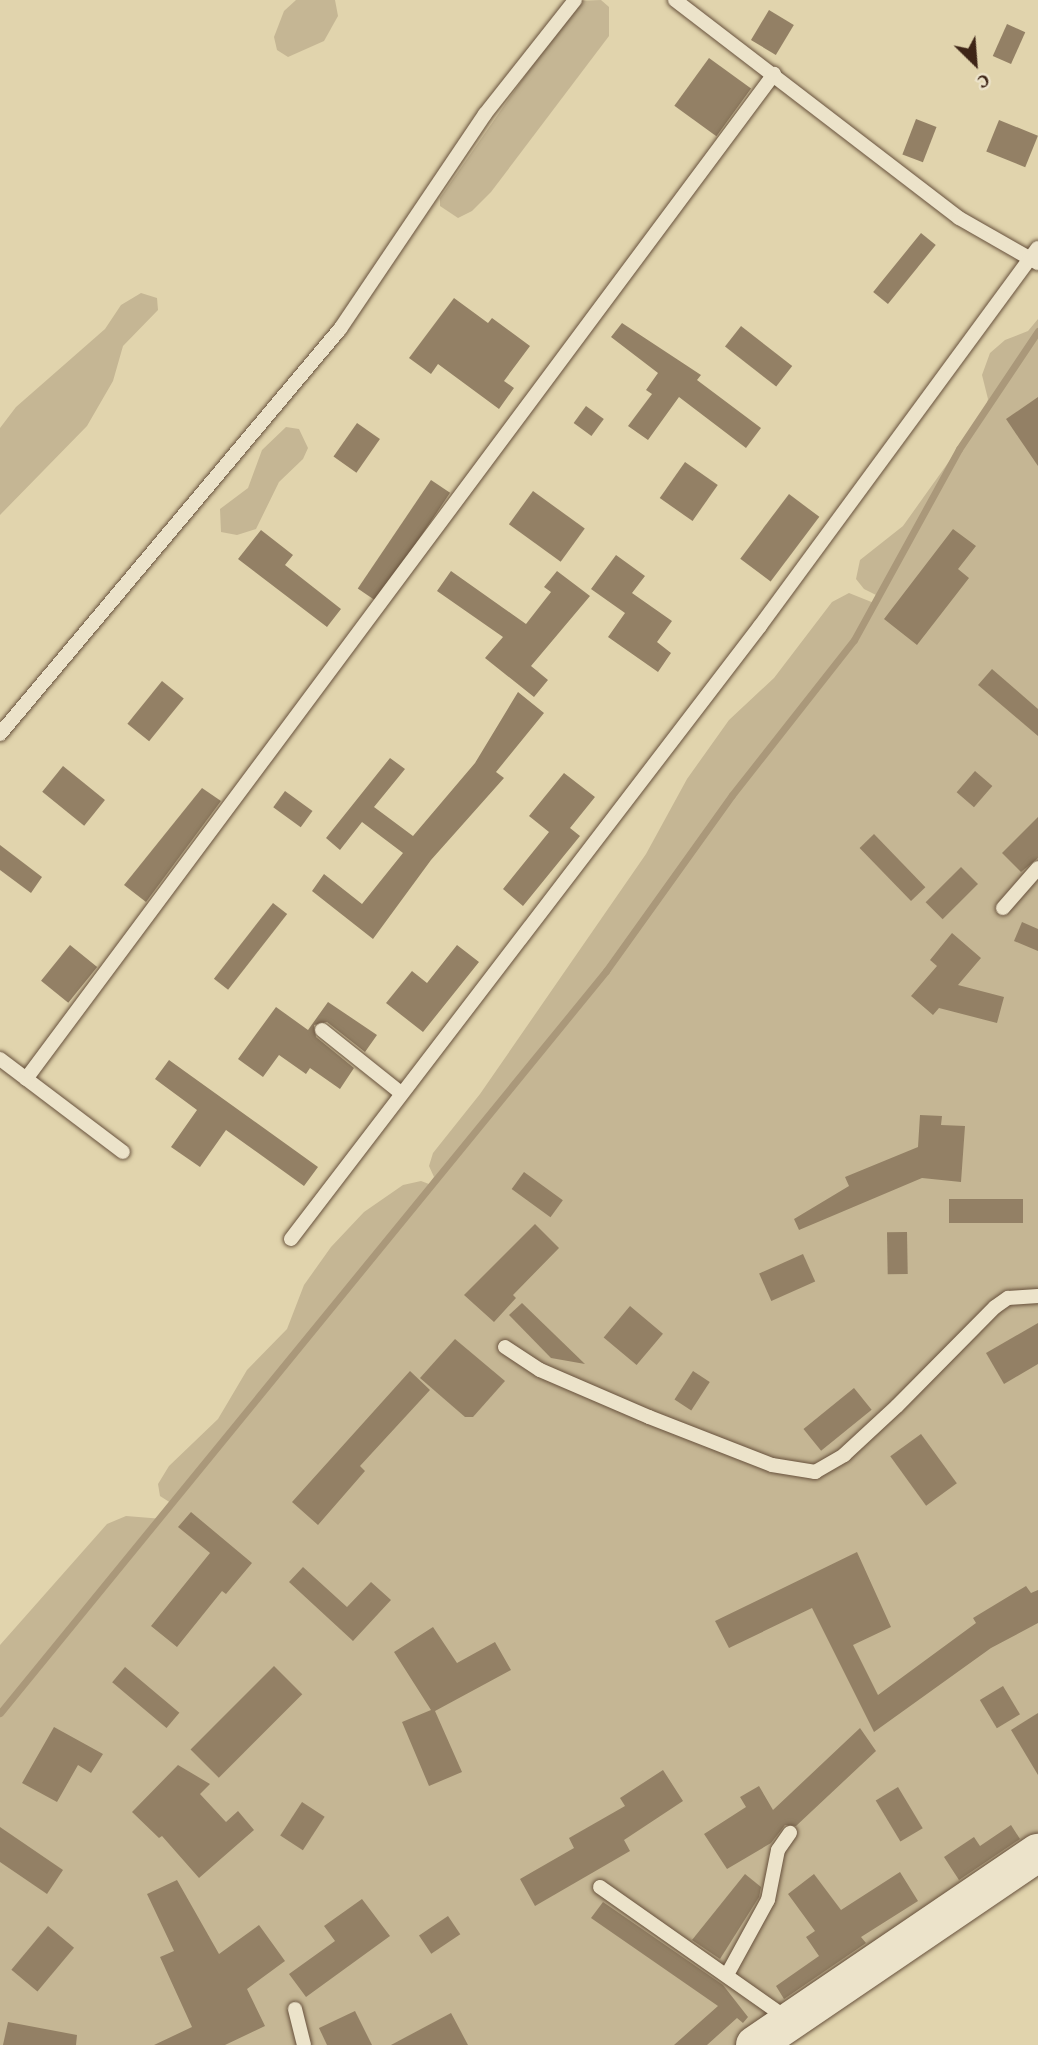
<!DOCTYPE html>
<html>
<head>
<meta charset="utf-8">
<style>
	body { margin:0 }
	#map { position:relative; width:1038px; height:2045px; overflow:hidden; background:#e1d4ad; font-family:"Gentium Book Plus",serif }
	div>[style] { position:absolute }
	.green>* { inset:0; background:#c5b694 }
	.stream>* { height:7px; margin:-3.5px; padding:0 3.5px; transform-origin:3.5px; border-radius:3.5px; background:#aa987a }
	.building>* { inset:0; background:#938065; transform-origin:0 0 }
	.roads { filter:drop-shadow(0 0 2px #67513c) drop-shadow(0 0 2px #67513c) }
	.lane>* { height:14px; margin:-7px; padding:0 7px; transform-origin:7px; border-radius:7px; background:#ece3ca }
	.secondary>* { height:38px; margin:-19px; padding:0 19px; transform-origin:19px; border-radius:19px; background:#ece3ca }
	span { translate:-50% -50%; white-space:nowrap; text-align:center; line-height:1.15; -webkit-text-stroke:5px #ece3ca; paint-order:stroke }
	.north { position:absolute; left:940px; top:28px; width:70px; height:70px; -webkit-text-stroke:5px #ece3ca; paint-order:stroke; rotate:155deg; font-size:19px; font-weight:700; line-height:28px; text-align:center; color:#3e2517 }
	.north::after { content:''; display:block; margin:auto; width:24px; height:32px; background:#3e2517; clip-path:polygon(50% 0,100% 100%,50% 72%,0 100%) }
</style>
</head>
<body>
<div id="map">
	<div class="green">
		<i style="clip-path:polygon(296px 0,335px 0,338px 16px,324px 41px,288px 57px,277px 50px,274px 37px,284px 11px)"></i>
		<i style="clip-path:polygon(601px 0,609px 7px,609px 36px,491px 192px,472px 211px,458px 218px,440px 206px,440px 198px,577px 1px)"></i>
		<i style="clip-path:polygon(141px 293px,157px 298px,158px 310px,123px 346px,113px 381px,87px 426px,0 515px,0 428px,16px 407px,105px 329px,121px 305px)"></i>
		<i style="clip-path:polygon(1038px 319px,1038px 1854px,773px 2045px,0 2045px,0 1645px,107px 1524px,126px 1516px,163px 1519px,174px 1505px,160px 1496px,158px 1484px,169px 1466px,218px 1419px,247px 1370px,287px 1329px,304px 1285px,331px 1247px,364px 1212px,403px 1185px,421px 1181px,429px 1184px,434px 1177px,429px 1166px,433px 1153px,480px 1094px,646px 854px,687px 779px,729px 720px,774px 678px,832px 602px,849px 593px,874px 603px,878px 596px,864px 589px,856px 579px,860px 560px,903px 526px,985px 411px,988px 399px,982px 375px,990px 353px,1005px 340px,1028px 331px)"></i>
		<i style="clip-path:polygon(286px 427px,299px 429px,308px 448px,303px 459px,279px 482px,256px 529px,237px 535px,221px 532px,220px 509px,248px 488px,262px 450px)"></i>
	</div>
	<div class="stream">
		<i style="left:0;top:1713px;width:958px;rotate:-50.76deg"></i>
		<i style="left:606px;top:971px;width:216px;rotate:-54.4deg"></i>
		<i style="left:732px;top:795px;width:197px;rotate:-51.8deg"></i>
		<i style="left:854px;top:640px;width:218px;rotate:-61.2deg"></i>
		<i style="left:959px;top:449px;width:142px;rotate:-56.2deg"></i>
	</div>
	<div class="building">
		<i style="left:769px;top:10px;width:29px;height:35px;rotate:31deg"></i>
		<i style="left:1007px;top:24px;width:20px;height:35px;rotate:24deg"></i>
		<i style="left:709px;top:58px;width:52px;height:59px;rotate:36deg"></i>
		<i style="left:916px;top:119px;width:22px;height:38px;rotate:21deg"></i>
		<i style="left:999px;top:120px;width:42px;height:34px;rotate:22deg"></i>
		<i style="left:921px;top:233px;width:19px;height:76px;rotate:39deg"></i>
		<i style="clip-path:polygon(454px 298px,488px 323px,492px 318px,530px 346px,504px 381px,514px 388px,499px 409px,438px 364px,431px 374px,409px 358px)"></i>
		<i style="clip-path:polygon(622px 323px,701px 375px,697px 380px,761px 428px,746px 448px,679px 397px,648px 440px,628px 426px,652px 394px,646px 390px,658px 373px,611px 337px)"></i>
		<i style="left:741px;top:326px;width:65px;height:26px;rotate:38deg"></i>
		<i style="clip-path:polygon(1038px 397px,1038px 466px,1006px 419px)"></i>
		<i style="left:586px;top:406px;width:22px;height:21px;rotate:36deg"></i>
		<i style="left:357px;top:423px;width:28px;height:41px;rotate:35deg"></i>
		<i style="left:685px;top:462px;width:40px;height:44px;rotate:35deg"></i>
		<i style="left:431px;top:480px;width:23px;height:131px;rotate:34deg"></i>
		<i style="left:533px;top:491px;width:64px;height:41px;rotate:36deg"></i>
		<i style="left:789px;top:494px;width:38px;height:81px;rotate:37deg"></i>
		<i style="clip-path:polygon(953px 529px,976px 546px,958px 569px,969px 578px,917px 645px,884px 619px)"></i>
		<i style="clip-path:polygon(261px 530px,293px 555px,285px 565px,341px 609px,327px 627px,238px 559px)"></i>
		<i style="clip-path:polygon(616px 555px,645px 576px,632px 593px,672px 621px,657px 642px,671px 653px,658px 672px,608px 637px,625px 613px,591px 589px)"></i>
		<i style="clip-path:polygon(451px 571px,526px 624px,551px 592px,544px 587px,557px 571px,590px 596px,531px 666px,548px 680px,534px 697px,485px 658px,503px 637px,437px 591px)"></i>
		<i style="clip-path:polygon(992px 669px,1038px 709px,1038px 736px,978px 685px)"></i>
		<i style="left:162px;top:681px;width:28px;height:55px;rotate:39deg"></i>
		<i style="clip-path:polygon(518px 692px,544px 713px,496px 772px,504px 778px,431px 860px,373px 939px,312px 891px,324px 874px,362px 904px,403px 853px,362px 822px,340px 850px,326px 838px,390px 758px,405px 769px,374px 807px,413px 836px,475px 763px)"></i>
		<i style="left:63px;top:766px;width:54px;height:33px;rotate:39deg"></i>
		<i style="left:975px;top:771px;width:23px;height:28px;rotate:41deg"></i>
		<i style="clip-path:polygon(564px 773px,595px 797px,570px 828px,580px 836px,523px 906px,503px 889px,549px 832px,529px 816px)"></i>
		<i style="clip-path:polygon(202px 788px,221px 801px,146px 902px,124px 885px)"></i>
		<i style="left:285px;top:791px;width:34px;height:20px;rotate:36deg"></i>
		<i style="clip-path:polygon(1038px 817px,1038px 858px,1021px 872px,1002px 853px)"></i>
		<i style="left:874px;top:834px;width:74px;height:20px;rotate:46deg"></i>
		<i style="clip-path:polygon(0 845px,42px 877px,31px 893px,0 870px)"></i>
		<i style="left:961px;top:867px;width:24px;height:50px;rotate:45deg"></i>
		<i style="left:273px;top:903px;width:18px;height:96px;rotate:38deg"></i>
		<i style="clip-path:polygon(1022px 922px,1038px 929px,1038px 951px,1014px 941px)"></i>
		<i style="clip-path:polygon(952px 933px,981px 958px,958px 985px,1004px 997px,997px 1023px,939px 1008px,933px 1015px,911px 996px,937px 966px,930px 960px)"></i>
		<i style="left:70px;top:945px;width:35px;height:46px;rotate:39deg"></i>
		<i style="clip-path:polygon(457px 945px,479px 962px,423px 1032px,386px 1003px,412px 971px,427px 983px)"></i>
		<i style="clip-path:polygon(328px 1002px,377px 1035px,365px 1052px,327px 1022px,314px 1025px,316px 1037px,354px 1068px,340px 1089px,310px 1068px,306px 1074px,279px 1055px,263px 1077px,238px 1059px,276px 1007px,308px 1030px)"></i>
		<i style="clip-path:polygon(169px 1060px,318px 1167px,304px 1186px,226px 1130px,200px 1167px,171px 1147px,197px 1110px,155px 1079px)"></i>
		<i style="clip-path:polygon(920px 1115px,942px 1116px,941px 1125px,965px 1126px,961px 1182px,922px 1178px,799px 1230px,794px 1219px,849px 1186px,845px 1177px,918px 1147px)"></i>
		<i style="left:524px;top:1172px;width:48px;height:21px;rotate:36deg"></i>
		<i style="left:1023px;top:1199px;width:24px;height:74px;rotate:90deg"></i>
		<i style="clip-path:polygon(535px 1224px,559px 1248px,513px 1295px,516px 1298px,494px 1322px,464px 1295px)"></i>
		<i style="left:907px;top:1232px;width:42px;height:20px;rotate:89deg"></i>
		<i style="left:803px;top:1254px;width:30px;height:48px;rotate:66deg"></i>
		<i style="clip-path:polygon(522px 1303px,585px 1364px,551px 1358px,509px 1315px)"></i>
		<i style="left:630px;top:1306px;width:43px;height:41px;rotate:40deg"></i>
		<i style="clip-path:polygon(1038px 1323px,1038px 1364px,1004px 1384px,986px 1353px)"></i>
		<i style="clip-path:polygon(455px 1339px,505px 1381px,473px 1417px,465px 1417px,420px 1378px)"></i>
		<i style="clip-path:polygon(410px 1371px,430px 1390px,360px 1466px,365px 1471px,318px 1525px,292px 1502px)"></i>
		<i style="left:693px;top:1371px;width:20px;height:34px;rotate:33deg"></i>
		<i style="left:854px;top:1388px;width:28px;height:65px;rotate:51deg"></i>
		<i style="left:921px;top:1434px;width:61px;height:38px;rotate:54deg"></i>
		<i style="clip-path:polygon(191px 1512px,252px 1563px,226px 1594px,222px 1591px,177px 1647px,151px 1626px,210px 1553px,178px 1527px)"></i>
		<i style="clip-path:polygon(857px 1552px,891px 1627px,853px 1645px,878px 1695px,976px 1623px,973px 1618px,1026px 1586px,1031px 1593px,1038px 1590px,1038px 1623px,991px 1648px,874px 1732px,812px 1608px,729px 1648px,715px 1621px)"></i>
		<i style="clip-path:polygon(303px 1567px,347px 1607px,371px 1582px,391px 1600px,353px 1641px,289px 1582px)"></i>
		<i style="clip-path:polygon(433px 1627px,457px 1663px,495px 1642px,511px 1670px,435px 1711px,462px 1772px,429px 1786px,402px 1722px,431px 1710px,394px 1652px)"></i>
		<i style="left:274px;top:1666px;width:40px;height:118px;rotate:45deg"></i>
		<i style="left:125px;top:1667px;width:71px;height:20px;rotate:40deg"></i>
		<i style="left:1003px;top:1686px;width:33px;height:27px;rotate:59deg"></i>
		<i style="clip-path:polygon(1038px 1713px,1038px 1775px,1011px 1730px)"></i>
		<i style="clip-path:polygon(54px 1727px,103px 1754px,91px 1773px,78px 1765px,57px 1802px,22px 1783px)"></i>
		<i style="clip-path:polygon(860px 1728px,876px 1751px,796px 1826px,785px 1825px,771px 1843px,727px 1869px,704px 1834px,746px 1807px,740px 1797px,759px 1786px,773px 1810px)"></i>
		<i style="clip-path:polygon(178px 1765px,210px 1784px,200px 1794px,226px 1822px,238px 1811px,254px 1830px,199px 1878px,162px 1836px,159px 1838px,132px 1812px)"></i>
		<i style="clip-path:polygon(663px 1770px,683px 1801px,624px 1840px,630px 1851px,535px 1906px,520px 1879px,574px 1848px,569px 1838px,625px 1806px,620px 1798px)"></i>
		<i style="left:898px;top:1787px;width:48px;height:26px;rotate:59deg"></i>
		<i style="left:302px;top:1802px;width:27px;height:40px;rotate:33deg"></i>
		<i style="clip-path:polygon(1011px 1825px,1020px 1839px,959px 1880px,944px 1857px,974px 1837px,980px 1846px)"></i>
		<i style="clip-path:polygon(0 1827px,63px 1870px,47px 1894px,0 1862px)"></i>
		<i style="clip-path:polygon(900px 1872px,918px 1901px,861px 1937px,866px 1943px,784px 1999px,776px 1986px,819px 1956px,806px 1937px,815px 1931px,788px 1894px,814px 1874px,841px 1910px)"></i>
		<i style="clip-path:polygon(745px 1874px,761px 1887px,759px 1897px,720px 1959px,692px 1940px)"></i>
		<i style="clip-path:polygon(177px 1880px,219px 1954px,259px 1925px,285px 1961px,247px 1989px,265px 2026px,225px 2045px,154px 2045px,192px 2027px,160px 1957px,174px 1951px,147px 1894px)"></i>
		<i style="clip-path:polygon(362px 1899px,390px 1936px,306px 1997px,289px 1974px,335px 1941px,324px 1926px)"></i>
		<i style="clip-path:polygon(603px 1902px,723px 1985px,748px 2017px,743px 2023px,737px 2018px,707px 2045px,674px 2045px,718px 2006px,591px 1918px)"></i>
		<i style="left:448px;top:1916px;width:22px;height:35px;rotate:56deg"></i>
		<i style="left:48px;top:1926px;width:34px;height:57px;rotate:40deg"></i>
		<i style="clip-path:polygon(355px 2011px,372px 2045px,327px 2045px,319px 2028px)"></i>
		<i style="clip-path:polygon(451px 2013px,468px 2045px,391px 2045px)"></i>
		<i style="clip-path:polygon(8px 2022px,77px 2035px,76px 2045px,3px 2045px)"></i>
	</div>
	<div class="roads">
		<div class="lane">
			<i style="left:675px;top:0;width:358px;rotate:37.5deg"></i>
			<i style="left:959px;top:218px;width:91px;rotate:29.7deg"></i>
			<i style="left:0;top:734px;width:529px;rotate:-49.99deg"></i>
			<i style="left:340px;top:329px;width:259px;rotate:-56deg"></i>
			<i style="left:485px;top:114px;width:145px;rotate:-51.7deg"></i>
			<i style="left:1003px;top:908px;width:53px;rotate:-48.8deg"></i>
			<i style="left:322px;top:1030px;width:101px;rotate:38.6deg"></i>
			<i style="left:0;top:1059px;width:154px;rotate:37.1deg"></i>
			<i style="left:26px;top:1079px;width:1253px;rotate:-53.34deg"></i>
			<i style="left:291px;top:1239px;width:772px;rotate:-52.58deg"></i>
			<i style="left:760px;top:626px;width:469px;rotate:-53.7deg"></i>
			<i style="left:505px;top:1347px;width:42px;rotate:33.3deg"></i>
			<i style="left:540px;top:1370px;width:119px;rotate:23.3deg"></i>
			<i style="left:649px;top:1417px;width:132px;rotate:21.3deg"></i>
			<i style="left:772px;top:1465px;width:44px;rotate:9.2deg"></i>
			<i style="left:815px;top:1472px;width:34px;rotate:-30deg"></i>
			<i style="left:844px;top:1455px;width:72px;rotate:-42.8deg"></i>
			<i style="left:897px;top:1406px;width:139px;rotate:-45.3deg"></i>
			<i style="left:995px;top:1307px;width:16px;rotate:-35deg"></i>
			<i style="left:1008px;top:1298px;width:30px;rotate:-4deg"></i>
			<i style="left:600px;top:1887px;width:230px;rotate:35.1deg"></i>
			<i style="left:728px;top:1973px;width:83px;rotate:-61.3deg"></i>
			<i style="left:768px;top:1900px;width:51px;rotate:-78.7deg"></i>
			<i style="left:778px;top:1850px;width:21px;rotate:-55deg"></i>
			<i style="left:295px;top:2009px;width:37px;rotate:76deg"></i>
		</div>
		<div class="secondary">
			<i style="left:755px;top:2045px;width:342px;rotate:-34.2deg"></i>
		</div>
	</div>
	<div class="north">С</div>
</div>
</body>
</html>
